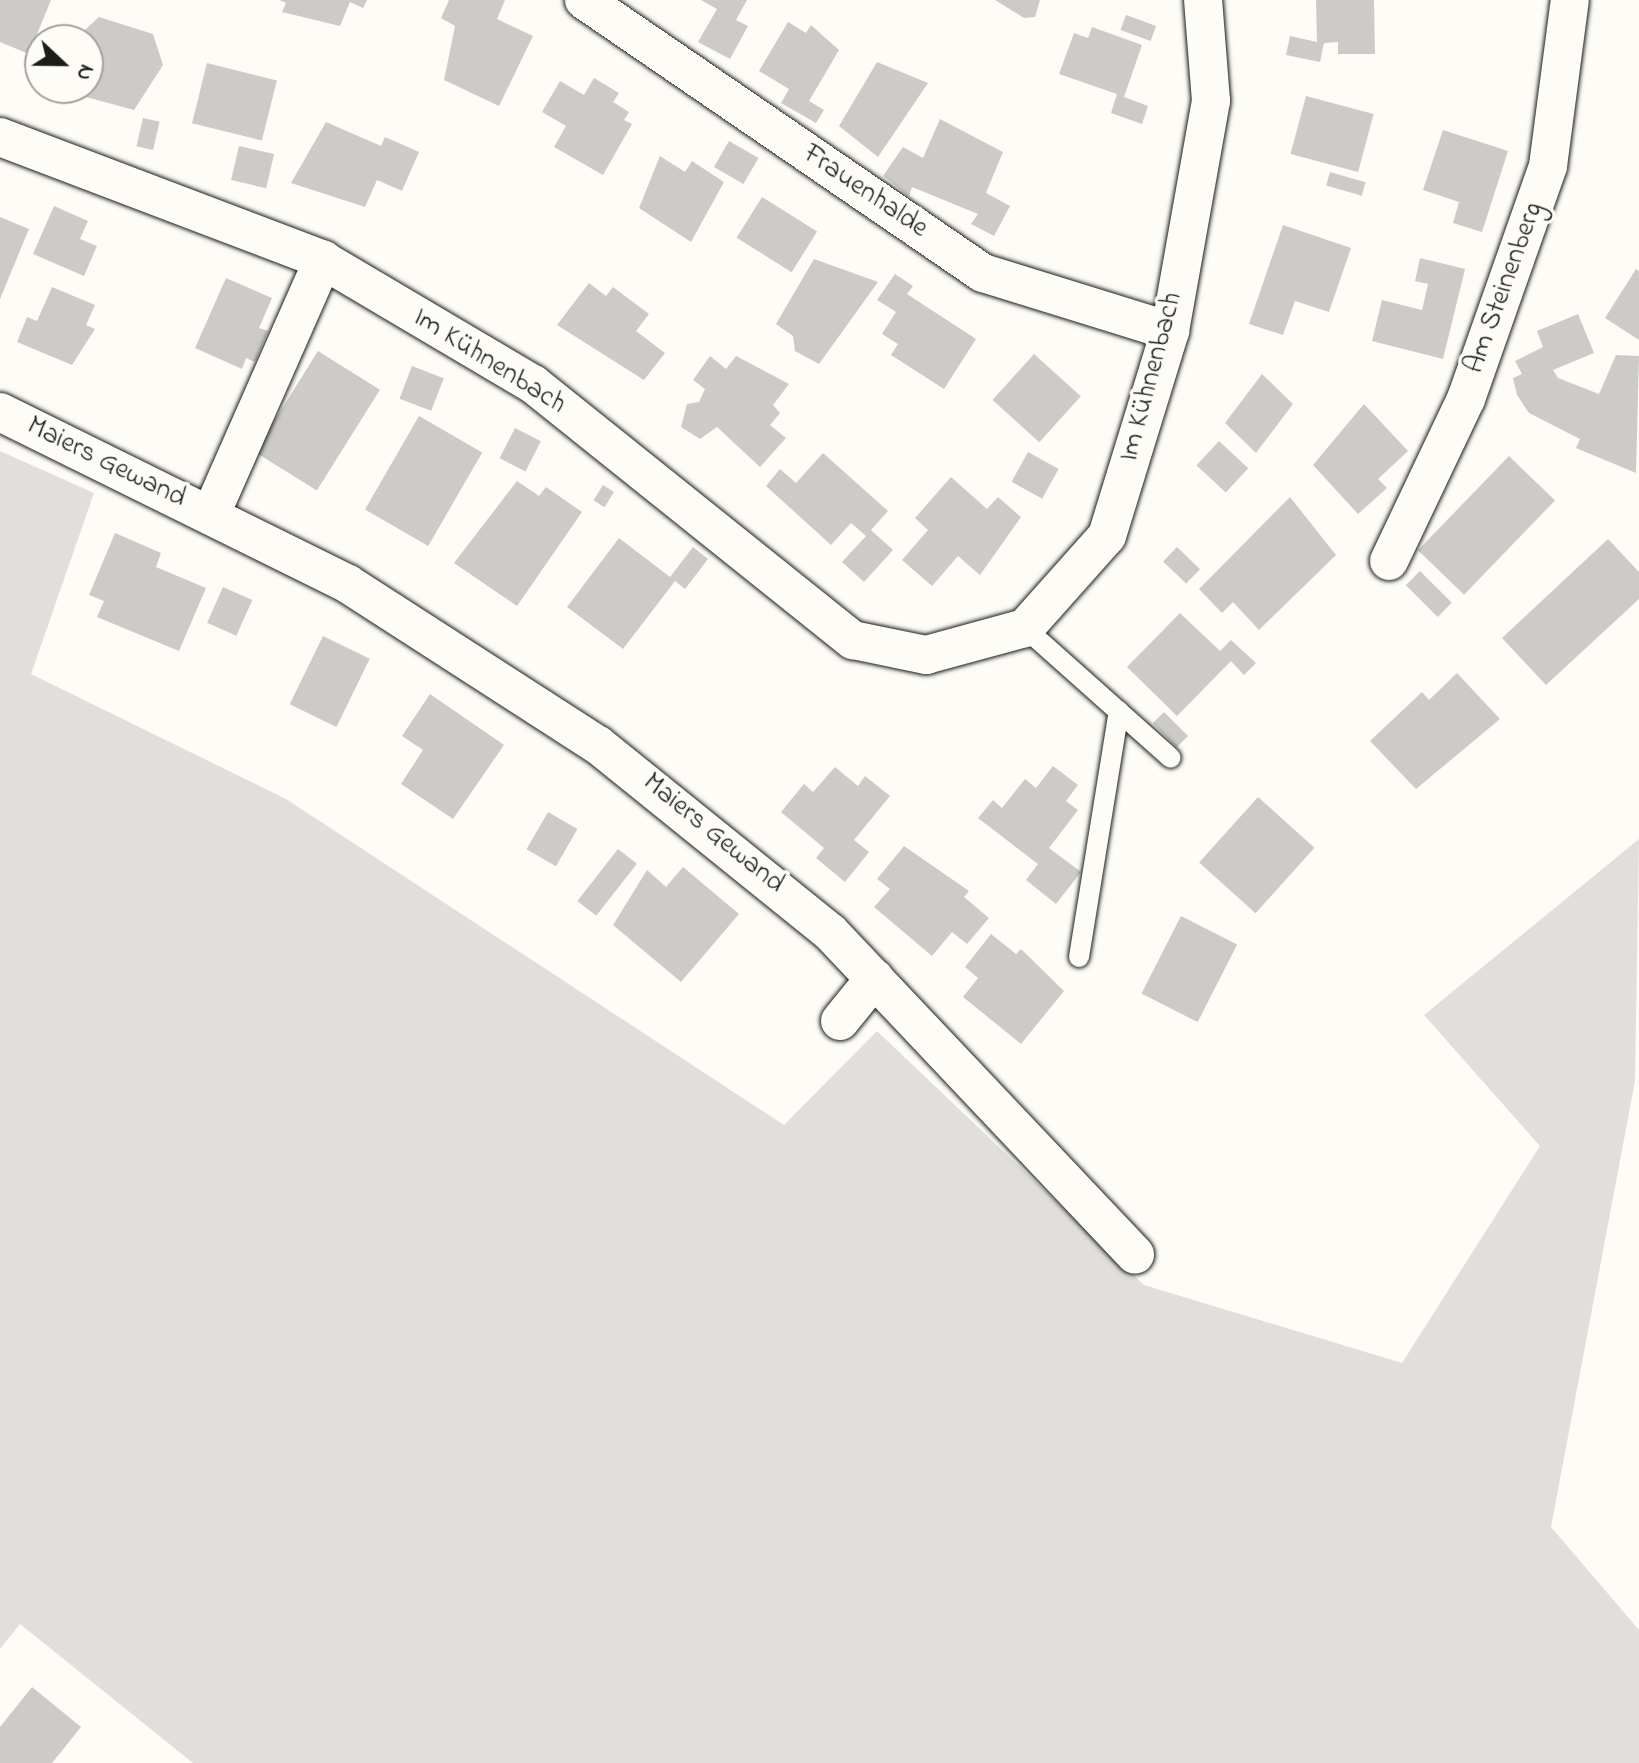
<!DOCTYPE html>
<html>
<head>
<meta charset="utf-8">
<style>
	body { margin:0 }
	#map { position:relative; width:1639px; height:1763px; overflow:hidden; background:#fdfcf7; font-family:"Indie Flower",sans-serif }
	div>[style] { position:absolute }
	.green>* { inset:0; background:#e0dfdb }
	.building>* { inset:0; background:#cccbc8; transform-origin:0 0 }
	.roads { filter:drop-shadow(0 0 2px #1c1c1c) drop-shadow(0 0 2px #1c1c1c) }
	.service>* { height:20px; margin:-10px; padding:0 10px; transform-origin:10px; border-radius:10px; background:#fdfcf7 }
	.minor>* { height:38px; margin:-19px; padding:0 19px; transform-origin:19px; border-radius:19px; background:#fdfcf7 }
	span { translate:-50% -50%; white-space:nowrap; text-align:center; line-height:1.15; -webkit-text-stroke:7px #fdfcf7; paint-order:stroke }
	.street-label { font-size:28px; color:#1c1c1c }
	.north { position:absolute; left:24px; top:24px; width:80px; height:80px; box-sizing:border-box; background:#fdfcf7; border:2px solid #a3a29f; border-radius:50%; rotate:112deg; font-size:22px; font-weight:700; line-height:32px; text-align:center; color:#1c1c1c }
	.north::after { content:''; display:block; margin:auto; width:28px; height:36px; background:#1c1c1c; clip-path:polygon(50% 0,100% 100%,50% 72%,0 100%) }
</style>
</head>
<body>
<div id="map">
	<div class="green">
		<i style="clip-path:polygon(0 451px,94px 493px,31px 674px,286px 799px,784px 1125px,877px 1031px,1144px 1285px,1402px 1363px,1540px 1146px,1424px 1015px,1639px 839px,1635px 1081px,1551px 1527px,1639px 1630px,1639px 1763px,193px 1763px,20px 1624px,0 1649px)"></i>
	</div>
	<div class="building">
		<i style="clip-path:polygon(0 0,51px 0,29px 54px,0 42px)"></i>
		<i style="clip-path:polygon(279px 0,367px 0,363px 8px,350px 2px,340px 26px,282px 12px,286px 3px)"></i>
		<i style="clip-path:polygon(449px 0,505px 0,497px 19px,533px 36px,499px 106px,444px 80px,455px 26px,441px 18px)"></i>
		<i style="clip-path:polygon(701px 0,747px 0,736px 20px,748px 26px,730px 59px,698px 42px,717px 9px)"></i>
		<i style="clip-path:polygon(995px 0,1040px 0,1035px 17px,1024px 18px)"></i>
		<i style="clip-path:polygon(1316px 0,1374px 0,1375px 54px,1338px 54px,1338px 42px,1324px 43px,1320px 62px,1286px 55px,1290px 36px,1317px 42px)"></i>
		<i style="left:1126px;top:15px;width:32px;height:16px;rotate:20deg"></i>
		<i style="clip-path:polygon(99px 17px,153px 34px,163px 65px,134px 110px,75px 94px,74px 88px,88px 88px,88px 40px,74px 40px)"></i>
		<i style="clip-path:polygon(788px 22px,806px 33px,811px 25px,839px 50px,809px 101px,824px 110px,816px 123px,781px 103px,789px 89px,759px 71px)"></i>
		<i style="clip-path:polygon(1092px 27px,1142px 45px,1124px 97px,1148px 106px,1142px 124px,1111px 113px,1117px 94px,1059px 74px,1074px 33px,1088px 38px)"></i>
		<i style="clip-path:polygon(877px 62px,928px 83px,878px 157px,839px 126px)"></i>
		<i style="left:207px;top:63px;width:72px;height:62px;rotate:14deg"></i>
		<i style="clip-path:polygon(594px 78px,619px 93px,613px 102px,629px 112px,624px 120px,632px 124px,603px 175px,554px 147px,566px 126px,542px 112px,560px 81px,584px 95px)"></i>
		<i style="left:1306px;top:96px;width:70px;height:60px;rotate:15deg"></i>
		<i style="left:143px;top:118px;width:17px;height:29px;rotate:13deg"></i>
		<i style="clip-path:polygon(940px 119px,1003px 152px,986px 193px,1010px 206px,994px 236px,971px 224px,978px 214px,912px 187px,909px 196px,883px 176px,903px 147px,923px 158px)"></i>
		<i style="clip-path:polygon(326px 122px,381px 146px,385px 137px,419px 152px,402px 191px,377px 180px,365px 207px,291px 183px)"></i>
		<i style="clip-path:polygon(1443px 130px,1508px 151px,1482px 232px,1453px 223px,1459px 202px,1423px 190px)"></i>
		<i style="left:729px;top:141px;width:34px;height:30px;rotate:30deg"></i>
		<i style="left:239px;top:146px;width:36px;height:35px;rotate:13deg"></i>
		<i style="clip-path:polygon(660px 156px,685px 172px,692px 161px,724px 182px,691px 242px,639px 208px)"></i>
		<i style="left:1330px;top:172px;width:37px;height:14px;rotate:16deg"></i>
		<i style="left:762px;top:197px;width:65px;height:48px;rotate:32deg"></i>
		<i style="clip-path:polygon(54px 206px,88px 221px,80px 239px,97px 246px,84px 276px,33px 254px)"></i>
		<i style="clip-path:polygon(0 217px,29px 229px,0 299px)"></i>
		<i style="clip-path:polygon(1283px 225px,1351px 248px,1329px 312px,1295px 301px,1283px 335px,1249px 324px)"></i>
		<i style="clip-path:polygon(1420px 258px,1465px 269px,1443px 359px,1372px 341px,1382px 300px,1422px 310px,1428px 284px,1415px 281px)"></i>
		<i style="clip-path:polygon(814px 259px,878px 282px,819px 364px,795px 351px,793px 336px,776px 324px)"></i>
		<i style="clip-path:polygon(1636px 269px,1639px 271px,1639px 340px,1605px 318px)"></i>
		<i style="clip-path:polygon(895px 274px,913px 286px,907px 294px,976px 339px,944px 389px,891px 355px,898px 344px,882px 334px,896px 312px,877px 300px)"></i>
		<i style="clip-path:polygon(226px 278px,272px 298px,259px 328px,268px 331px,255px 362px,246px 358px,242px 369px,195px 348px)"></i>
		<i style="clip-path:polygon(589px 283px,606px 296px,613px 287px,649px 314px,636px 331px,665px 353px,644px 380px,557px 325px)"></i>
		<i style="clip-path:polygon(52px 287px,95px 305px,86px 325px,95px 329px,72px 365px,17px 342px,27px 317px,37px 321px)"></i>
		<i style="clip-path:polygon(1578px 314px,1594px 353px,1553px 370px,1558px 378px,1599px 394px,1616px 355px,1639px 356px,1636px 473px,1576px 448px,1580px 439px,1529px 413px,1517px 395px,1513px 378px,1522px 374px,1515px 361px,1543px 347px,1537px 331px)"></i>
		<i style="left:318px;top:351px;width:73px;height:119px;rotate:32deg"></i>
		<i style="left:1034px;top:354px;width:63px;height:62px;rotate:42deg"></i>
		<i style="clip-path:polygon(710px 356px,726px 369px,736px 356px,789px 384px,773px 405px,780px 413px,770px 425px,786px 438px,760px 467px,717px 427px,700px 439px,681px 427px,687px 404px,699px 402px,705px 389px,693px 380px)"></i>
		<i style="left:412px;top:366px;width:34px;height:35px;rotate:21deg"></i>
		<i style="clip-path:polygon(1262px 374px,1293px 404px,1256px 453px,1225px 423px)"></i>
		<i style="clip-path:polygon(1364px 404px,1408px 451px,1378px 479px,1387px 488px,1358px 514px,1313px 465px)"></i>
		<i style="left:419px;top:416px;width:73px;height:108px;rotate:30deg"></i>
		<i style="left:515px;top:428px;width:29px;height:34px;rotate:27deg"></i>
		<i style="left:1219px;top:441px;width:40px;height:33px;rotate:43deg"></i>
		<i style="left:1028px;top:452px;width:35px;height:34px;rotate:29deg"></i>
		<i style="clip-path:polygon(823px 453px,888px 511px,871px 530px,893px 550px,864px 582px,842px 562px,866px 536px,851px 523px,831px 545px,766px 486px,780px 469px,796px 483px)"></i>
		<i style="left:1509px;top:456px;width:64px;height:131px;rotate:44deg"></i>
		<i style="clip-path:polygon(951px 477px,987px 509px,998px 497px,1021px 517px,980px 575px,958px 556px,932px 586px,902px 560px,928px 530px,915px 518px)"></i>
		<i style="clip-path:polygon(517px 481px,539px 496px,546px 487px,582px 512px,517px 606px,454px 563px)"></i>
		<i style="left:603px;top:485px;width:13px;height:18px;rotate:32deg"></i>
		<i style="clip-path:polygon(1290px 497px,1336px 555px,1259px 630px,1233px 602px,1222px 613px,1199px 589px)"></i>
		<i style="clip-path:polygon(115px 533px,161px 553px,156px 567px,206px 588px,179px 651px,97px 617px,104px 601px,89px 595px)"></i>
		<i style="clip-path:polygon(619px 538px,670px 577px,693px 547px,708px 559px,685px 589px,675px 581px,623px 649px,567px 607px)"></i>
		<i style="clip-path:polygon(1608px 539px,1639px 572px,1639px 599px,1546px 685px,1502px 638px)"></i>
		<i style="left:1177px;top:547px;width:32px;height:20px;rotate:44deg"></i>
		<i style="left:1420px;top:571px;width:45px;height:20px;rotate:45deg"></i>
		<i style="left:223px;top:587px;width:32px;height:39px;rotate:24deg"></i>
		<i style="clip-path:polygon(1180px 613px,1220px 651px,1231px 640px,1256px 663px,1244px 675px,1231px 661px,1177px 716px,1127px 667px)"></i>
		<i style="left:323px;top:636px;width:52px;height:76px;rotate:26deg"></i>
		<i style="clip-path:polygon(1457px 673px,1500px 719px,1416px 789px,1370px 741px,1422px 692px,1429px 700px)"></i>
		<i style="clip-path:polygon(430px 694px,504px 745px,453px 819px,401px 784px,423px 750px,402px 736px)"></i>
		<i style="left:1164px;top:712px;width:34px;height:16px;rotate:45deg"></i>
		<i style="clip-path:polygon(1053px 766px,1078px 785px,1066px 801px,1078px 810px,1049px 848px,1081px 872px,1056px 904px,1026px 880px,1038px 864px,978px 818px,993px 800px,1002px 808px,1025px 779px,1036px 788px)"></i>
		<i style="clip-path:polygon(835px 767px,858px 786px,865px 776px,890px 796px,854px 840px,869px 852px,845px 882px,816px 858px,824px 848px,781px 812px,804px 784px,813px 792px)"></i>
		<i style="left:1258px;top:797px;width:76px;height:88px;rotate:42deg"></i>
		<i style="left:548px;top:812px;width:34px;height:43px;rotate:30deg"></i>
		<i style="clip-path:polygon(904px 846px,969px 891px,964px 897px,989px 918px,967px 944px,952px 932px,932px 956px,874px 907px,890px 889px,877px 879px)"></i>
		<i style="left:618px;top:849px;width:24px;height:66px;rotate:38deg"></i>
		<i style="clip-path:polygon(683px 867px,739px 914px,681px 982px,613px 925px,647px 870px,666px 887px)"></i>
		<i style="left:1181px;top:916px;width:63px;height:87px;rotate:27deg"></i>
		<i style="clip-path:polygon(991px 934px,1016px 954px,1021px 949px,1064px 991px,1021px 1044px,963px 997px,978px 978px,965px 967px)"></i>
		<i style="clip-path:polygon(32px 1687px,81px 1727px,52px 1763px,0 1763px,0 1727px)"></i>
	</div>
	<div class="roads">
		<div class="service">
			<i style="left:1025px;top:628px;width:195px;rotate:41.7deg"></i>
			<i style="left:1079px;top:957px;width:249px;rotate:-80.8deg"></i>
		</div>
		<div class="minor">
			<i style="left:584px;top:0;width:483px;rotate:34.4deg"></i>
			<i style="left:983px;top:273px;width:196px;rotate:17.2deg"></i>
			<i style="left:0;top:137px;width:346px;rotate:20.8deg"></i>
			<i style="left:323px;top:260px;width:244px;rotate:30.6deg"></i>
			<i style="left:533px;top:384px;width:410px;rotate:38.7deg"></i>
			<i style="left:853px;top:640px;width:75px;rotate:11.6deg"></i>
			<i style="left:926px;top:655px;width:103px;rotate:-15.3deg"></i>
			<i style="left:1025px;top:628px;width:123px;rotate:-48.3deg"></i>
			<i style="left:1107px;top:536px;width:214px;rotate:-72.9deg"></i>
			<i style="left:1170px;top:331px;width:234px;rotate:-79.9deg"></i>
			<i style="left:1211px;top:101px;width:101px;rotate:-94.5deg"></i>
			<i style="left:0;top:412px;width:388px;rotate:26.3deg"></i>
			<i style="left:348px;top:584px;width:297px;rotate:32.8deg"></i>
			<i style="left:598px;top:745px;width:298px;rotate:38.9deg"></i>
			<i style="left:830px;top:932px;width:444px;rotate:46.6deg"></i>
			<i style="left:211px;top:514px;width:278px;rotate:-66.2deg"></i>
			<i style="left:1389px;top:561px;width:179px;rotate:-64.6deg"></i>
			<i style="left:1466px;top:399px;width:247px;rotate:-70.6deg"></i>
			<i style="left:1548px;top:166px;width:167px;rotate:-82.5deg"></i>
			<i style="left:840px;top:1021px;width:55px;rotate:-50.9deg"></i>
		</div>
	</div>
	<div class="street-label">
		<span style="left:865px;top:192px;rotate:34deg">Frauenhalde</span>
		<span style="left:1505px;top:288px;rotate:-70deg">Am Steinenberg</span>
		<span style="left:489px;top:362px;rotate:32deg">Im Kühnenbach</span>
		<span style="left:1152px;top:377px;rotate:-75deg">Im Kühnenbach</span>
		<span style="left:106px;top:463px;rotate:26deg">Maiers Gewand</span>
		<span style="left:713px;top:834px;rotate:39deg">Maiers Gewand</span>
	</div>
	<div class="north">N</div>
</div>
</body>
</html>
